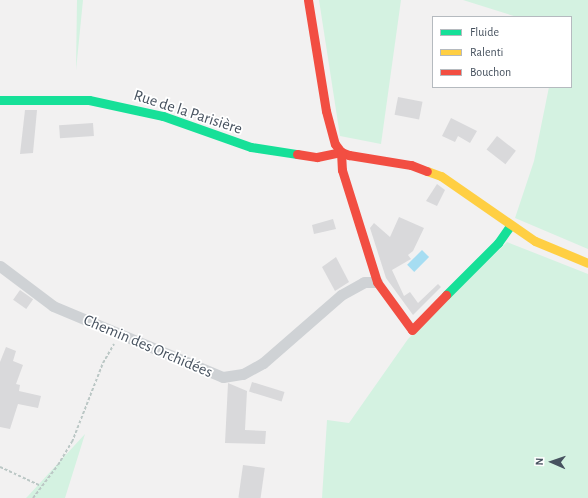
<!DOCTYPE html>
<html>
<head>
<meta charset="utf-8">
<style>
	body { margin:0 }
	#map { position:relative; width:588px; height:498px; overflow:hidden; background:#f2f1f1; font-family:"Alegreya Sans",sans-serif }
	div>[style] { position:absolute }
	.green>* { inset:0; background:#d4f2e1 }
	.water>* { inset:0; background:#a6ddf2; transform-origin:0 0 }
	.building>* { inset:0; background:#d9d9db; transform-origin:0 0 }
	.path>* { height:2px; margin-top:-1px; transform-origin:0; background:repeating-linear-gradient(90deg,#bbc7c5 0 3px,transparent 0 5px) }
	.street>* { height:11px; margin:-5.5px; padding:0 5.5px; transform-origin:5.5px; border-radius:5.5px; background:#cfd2d5 }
	.fast>* { height:9px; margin:-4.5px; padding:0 4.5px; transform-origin:4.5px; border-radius:4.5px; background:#16e098 }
	.slow>* { height:9px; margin:-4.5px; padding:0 4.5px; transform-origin:4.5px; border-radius:4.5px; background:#ffcf43 }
	.jam>* { height:9px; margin:-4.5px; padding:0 4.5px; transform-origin:4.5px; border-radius:4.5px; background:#f24e42 }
	span { translate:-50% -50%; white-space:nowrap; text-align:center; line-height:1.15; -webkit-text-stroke:3.5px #fff; paint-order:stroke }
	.street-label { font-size:16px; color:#47525f }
	.legend { position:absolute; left:432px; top:16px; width:140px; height:72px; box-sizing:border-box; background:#fff; border:1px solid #b5babf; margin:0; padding:5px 7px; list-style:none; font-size:12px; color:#47525f }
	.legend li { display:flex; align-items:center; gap:8px; height:20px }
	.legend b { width:20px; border:1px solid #b5babf }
	.north { position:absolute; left:532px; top:442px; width:40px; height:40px; -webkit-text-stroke:3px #fff; paint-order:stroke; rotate:272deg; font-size:11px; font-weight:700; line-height:16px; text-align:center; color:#47525f }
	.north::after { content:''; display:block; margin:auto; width:14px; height:18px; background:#47525f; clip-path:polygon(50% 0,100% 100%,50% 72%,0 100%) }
</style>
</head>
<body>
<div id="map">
	<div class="green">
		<i style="clip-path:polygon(77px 0,83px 0,76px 70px)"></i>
		<i style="clip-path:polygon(319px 0,401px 0,381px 144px,340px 136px)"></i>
		<i style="clip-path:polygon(463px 0,588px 0,588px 249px,515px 218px,534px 161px,549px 87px,571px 87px,571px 17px,517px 17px)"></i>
		<i style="clip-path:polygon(507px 242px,588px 274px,588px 498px,322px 498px,327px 420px,349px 423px,408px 339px)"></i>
		<i style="clip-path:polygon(85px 434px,65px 498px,26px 498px,28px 496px)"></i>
	</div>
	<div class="water">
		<i style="left:422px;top:250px;width:10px;height:21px;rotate:45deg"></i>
	</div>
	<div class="building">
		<i style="left:398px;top:97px;width:25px;height:18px;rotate:11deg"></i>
		<i style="clip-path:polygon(25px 110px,37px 110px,33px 153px,20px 154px)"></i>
		<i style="clip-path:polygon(451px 118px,477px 131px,470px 143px,458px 136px,455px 142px,442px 136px)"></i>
		<i style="left:93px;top:123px;width:13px;height:34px;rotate:86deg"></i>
		<i style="left:497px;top:136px;width:24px;height:17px;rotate:38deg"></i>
		<i style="clip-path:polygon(437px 184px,445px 190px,437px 206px,426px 201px)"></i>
		<i style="clip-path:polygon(399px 217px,424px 228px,413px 251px,408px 255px,411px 259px,392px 270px,404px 296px,410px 292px,418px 303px,438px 284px,441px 287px,413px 315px,386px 278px,370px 228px,374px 223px,390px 237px)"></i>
		<i style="clip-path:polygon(333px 219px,336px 229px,314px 234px,312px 225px)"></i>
		<i style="clip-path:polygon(336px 257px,349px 282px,335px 291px,322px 267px)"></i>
		<i style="left:20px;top:290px;width:16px;height:12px;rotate:35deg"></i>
		<i style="clip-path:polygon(6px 347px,16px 351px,13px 361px,23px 365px,16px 384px,20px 385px,19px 391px,41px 396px,38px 408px,18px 404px,10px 429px,0 427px,0 362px)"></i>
		<i style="left:252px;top:382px;width:34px;height:10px;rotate:17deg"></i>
		<i style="clip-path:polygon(228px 383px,247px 391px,245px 430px,266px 431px,265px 444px,225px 443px)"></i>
		<i style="left:243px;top:465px;width:22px;height:33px;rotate:8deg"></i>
	</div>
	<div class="path">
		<i style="left:0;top:467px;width:45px;rotate:24.9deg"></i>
		<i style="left:33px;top:498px;width:41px;rotate:-52.9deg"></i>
		<i style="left:58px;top:465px;width:27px;rotate:-59deg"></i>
		<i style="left:72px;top:442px;width:85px;rotate:-68.6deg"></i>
		<i style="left:103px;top:363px;width:22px;rotate:-60deg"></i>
	</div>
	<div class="street">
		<i style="left:0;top:266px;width:66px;rotate:37deg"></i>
		<i style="left:53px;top:306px;width:184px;rotate:22.7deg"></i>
		<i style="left:223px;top:377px;width:20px;rotate:-9deg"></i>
		<i style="left:243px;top:374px;width:23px;rotate:-29deg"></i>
		<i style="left:263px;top:363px;width:103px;rotate:-41.1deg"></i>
		<i style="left:341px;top:295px;width:26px;rotate:-29deg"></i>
		<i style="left:364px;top:282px;width:13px"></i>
	</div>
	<div class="fast">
		<i style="left:0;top:100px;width:89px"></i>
		<i style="left:89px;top:100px;width:76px;rotate:12.2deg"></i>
		<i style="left:163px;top:116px;width:93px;rotate:19.4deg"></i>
		<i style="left:251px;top:147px;width:47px;rotate:8.7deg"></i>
		<i style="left:446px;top:295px;width:74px;rotate:-45deg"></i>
		<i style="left:498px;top:243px;width:21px;rotate:-55deg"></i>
	</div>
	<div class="slow">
		<i style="left:427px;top:171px;width:15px;rotate:20deg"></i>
		<i style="left:441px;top:176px;width:114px;rotate:34.7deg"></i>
		<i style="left:535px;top:241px;width:57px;rotate:22.5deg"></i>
	</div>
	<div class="jam">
		<i style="left:308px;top:0;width:112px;rotate:80.8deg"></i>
		<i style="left:326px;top:111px;width:34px;rotate:75deg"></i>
		<i style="left:335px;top:144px;width:10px;rotate:53deg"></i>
		<i style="left:341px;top:152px;width:9px;rotate:21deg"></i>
		<i style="left:349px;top:155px;width:63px;rotate:9.2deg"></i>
		<i style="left:411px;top:165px;width:17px;rotate:21deg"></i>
		<i style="left:297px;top:154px;width:20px;rotate:9deg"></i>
		<i style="left:317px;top:157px;width:25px;rotate:-12deg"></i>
		<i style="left:341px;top:152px;width:18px;rotate:87deg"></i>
		<i style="left:342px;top:170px;width:117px;rotate:72.6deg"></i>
		<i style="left:377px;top:282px;width:59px;rotate:53.9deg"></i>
		<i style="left:412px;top:330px;width:49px;rotate:-45.8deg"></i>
	</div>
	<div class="street-label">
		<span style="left:188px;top:112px;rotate:18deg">Rue de la Parisière</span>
		<span style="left:148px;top:346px;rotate:23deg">Chemin des Orchidées</span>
	</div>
	<ul class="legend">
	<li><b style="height:5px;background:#16e098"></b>Fluide</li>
	<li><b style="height:5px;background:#ffcf43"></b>Ralenti</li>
	<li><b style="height:5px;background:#f24e42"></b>Bouchon</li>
	</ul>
	<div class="north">N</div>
</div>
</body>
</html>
